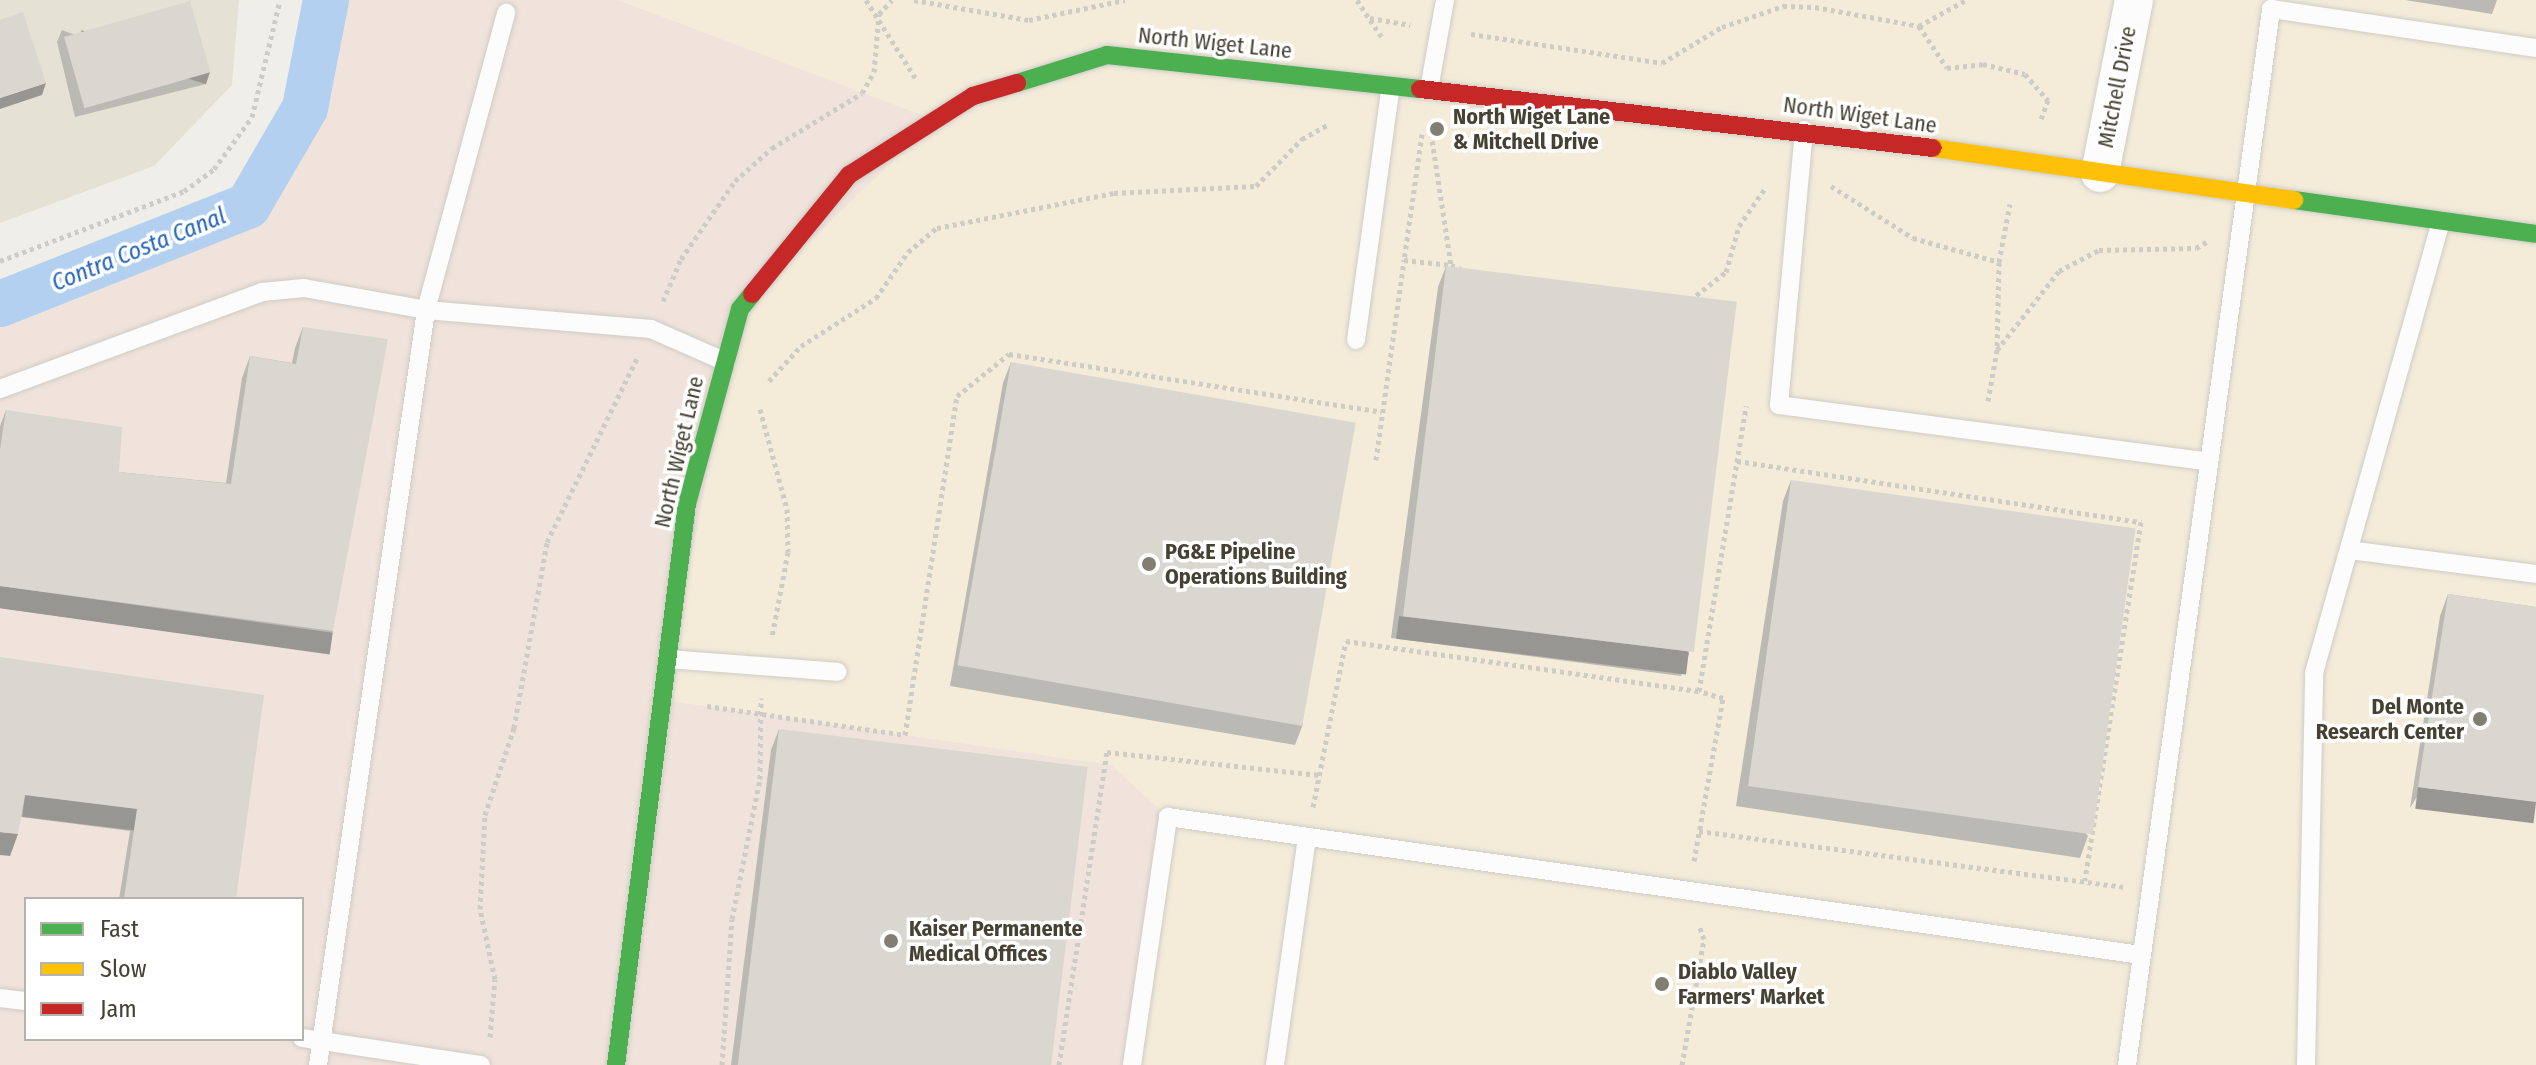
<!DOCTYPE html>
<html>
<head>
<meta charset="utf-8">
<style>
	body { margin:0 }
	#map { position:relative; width:2536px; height:1065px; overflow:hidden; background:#f0eee8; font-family:"Fira Sans Condensed",sans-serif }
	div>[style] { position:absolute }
	.residential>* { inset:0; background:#e5e1d4 }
	.commercial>* { inset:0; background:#f4ecd9 }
	.medical>* { inset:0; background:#f0e3db }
	.canal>* { height:46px; margin:-23px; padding:0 23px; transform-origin:23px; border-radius:23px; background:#b4d0f1 }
	.path>* { height:5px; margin-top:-2.5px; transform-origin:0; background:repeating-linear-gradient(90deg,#ceccc6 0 4px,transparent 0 8px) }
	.roads { filter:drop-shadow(0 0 2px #ceccc5) drop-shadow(0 0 2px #ceccc5) }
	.lane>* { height:18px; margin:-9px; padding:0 9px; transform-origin:9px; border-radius:9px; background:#fdfcfc }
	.street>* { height:38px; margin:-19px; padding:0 19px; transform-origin:19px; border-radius:19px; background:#fdfcfc }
	.fast>* { height:18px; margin:-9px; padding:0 9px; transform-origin:9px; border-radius:9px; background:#4caf50 }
	.slow>* { height:18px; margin:-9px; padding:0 9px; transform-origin:9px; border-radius:9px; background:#ffc107 }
	.jam>* { height:18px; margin:-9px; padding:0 9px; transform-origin:9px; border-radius:9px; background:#c62828 }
	.wall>* { inset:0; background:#bbb9b3 }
	.shaded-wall>* { inset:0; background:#989692; transform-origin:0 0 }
	.building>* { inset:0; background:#d9d7d0; transform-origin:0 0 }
	.dots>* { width:22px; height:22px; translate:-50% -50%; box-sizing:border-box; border:4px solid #fff; border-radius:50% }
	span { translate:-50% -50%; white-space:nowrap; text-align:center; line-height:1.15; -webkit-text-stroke:7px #fff; paint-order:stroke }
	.street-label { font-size:22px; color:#464133 }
	.poi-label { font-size:22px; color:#464133; font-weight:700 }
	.left { translate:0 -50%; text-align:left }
	.right { translate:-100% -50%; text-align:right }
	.water-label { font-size:24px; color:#2565b9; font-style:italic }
	.legend { position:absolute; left:24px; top:897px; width:280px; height:144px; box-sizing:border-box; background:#fff; border:2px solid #b5b3ad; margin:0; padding:10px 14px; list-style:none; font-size:24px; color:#464133 }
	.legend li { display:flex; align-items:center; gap:16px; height:40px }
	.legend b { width:40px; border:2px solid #b5b3ad }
</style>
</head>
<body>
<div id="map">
	<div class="residential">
		<i style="clip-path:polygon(0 0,239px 0,232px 85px,154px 166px,0 223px)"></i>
	</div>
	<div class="commercial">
		<i style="clip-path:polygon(618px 0,2536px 0,2536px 1065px,1132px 1065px,1112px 765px,662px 700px,740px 309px,935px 120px)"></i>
	</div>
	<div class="medical">
		<i style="clip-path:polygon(evenodd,341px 0,618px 0,935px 120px,740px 309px,663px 700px,1111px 765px,1168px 817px,1132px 1065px,0 1065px,0 320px,226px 237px,257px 219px,300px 162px,320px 114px,341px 0,26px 899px,302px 899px,302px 1039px,26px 1039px,26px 899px)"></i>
	</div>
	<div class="canal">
		<i style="left:0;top:304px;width:267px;rotate:-21.6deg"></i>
		<i style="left:248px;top:206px;width:113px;rotate:-59.8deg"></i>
		<i style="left:305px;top:108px;width:110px;rotate:-79deg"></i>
	</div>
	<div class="path">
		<i style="left:866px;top:0;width:93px;rotate:57.7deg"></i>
		<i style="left:914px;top:0;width:117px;rotate:9.9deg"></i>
		<i style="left:1029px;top:20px;width:98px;rotate:-11.8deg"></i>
		<i style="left:1357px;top:0;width:47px;rotate:56.3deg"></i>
		<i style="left:1370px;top:18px;width:41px;rotate:9.9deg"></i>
		<i style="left:1919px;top:26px;width:54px;rotate:-29deg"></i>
		<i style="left:1471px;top:34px;width:193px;rotate:8.6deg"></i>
		<i style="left:1662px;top:63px;width:70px;rotate:-31deg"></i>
		<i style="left:1722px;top:27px;width:65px;rotate:-19deg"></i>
		<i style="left:1783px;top:6px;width:32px;rotate:2deg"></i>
		<i style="left:1815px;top:7px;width:106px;rotate:10.4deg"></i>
		<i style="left:1919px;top:26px;width:50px;rotate:56.3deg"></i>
		<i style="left:1947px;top:68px;width:36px;rotate:-6deg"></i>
		<i style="left:1983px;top:64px;width:43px;rotate:13.4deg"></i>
		<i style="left:2025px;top:74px;width:35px;rotate:49deg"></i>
		<i style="left:2048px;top:100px;width:20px;rotate:110deg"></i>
		<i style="left:1431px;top:133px;width:134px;rotate:81.4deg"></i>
		<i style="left:1451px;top:265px;width:12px;rotate:24deg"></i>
		<i style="left:1422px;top:134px;width:127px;rotate:98.1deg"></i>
		<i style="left:1404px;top:260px;width:47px;rotate:6.1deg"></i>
		<i style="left:1831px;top:186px;width:97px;rotate:32.4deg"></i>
		<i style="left:1913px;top:238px;width:89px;rotate:15.6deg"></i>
		<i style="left:1999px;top:262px;width:88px;rotate:91.3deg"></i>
		<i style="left:0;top:261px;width:197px;rotate:-20.8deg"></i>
		<i style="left:184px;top:191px;width:37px;rotate:-36deg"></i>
		<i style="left:214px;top:169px;width:64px;rotate:-53.8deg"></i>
		<i style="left:252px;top:117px;width:120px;rotate:-76.5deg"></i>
		<i style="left:1999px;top:262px;width:59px;rotate:-79.3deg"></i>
		<i style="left:1690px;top:300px;width:46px;rotate:-37.9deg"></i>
		<i style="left:1726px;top:272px;width:48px;rotate:-74.2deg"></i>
		<i style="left:1739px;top:226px;width:47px;rotate:-55.3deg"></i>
		<i style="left:663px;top:301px;width:46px;rotate:-66.8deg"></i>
		<i style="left:681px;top:259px;width:95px;rotate:-55.3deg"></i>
		<i style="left:735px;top:181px;width:50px;rotate:-41.7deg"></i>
		<i style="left:772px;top:148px;width:105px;rotate:-31.4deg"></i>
		<i style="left:862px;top:93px;width:24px;rotate:-60deg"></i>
		<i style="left:874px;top:72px;width:58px;rotate:-85.1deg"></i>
		<i style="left:879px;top:14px;width:19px;rotate:-47deg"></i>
		<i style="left:769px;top:381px;width:47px;rotate:-47.6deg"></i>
		<i style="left:801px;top:346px;width:89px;rotate:-32.6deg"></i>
		<i style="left:876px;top:298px;width:56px;rotate:-55.2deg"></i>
		<i style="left:908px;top:252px;width:38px;rotate:-40deg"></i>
		<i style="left:937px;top:228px;width:180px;rotate:-11.2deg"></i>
		<i style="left:1114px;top:193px;width:142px;rotate:-2.8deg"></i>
		<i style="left:1256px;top:186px;width:66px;rotate:-45.6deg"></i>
		<i style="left:1302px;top:139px;width:29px;rotate:-29deg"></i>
		<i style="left:1988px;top:401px;width:52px;rotate:-80deg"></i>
		<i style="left:1997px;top:350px;width:100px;rotate:-51.9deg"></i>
		<i style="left:2059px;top:271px;width:45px;rotate:-27.7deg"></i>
		<i style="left:2099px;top:250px;width:97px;rotate:-1.2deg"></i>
		<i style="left:2196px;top:248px;width:16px;rotate:-30deg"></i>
		<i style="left:760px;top:409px;width:104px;rotate:74.9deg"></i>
		<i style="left:787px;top:509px;width:43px;rotate:88.7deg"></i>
		<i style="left:788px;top:552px;width:86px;rotate:100.7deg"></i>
		<i style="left:1376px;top:460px;width:202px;rotate:-82deg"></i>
		<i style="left:1737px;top:461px;width:409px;rotate:8.6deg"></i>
		<i style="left:2141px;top:522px;width:363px;rotate:98.9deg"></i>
		<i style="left:707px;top:706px;width:200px;rotate:8.3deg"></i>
		<i style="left:905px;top:735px;width:343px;rotate:-81.3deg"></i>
		<i style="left:957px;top:396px;width:67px;rotate:-38.9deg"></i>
		<i style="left:1009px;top:354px;width:377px;rotate:8.8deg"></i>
		<i style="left:1313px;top:807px;width:169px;rotate:-78.8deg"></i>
		<i style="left:1346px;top:641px;width:357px;rotate:8.1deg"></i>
		<i style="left:1699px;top:691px;width:289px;rotate:-80.6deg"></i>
		<i style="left:1699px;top:831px;width:428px;rotate:7.5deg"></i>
		<i style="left:1694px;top:861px;width:166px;rotate:-79.9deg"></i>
		<i style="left:1723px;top:698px;width:25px;rotate:-164deg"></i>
		<i style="left:490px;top:1037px;width:58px;rotate:-85.1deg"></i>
		<i style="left:495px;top:979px;width:72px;rotate:-102.1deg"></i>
		<i style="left:480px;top:909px;width:94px;rotate:-87deg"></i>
		<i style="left:485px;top:815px;width:92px;rotate:-71.6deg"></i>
		<i style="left:514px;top:728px;width:189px;rotate:-79.9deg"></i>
		<i style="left:547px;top:542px;width:205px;rotate:-63.9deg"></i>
		<i style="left:722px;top:1065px;width:146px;rotate:-86.1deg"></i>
		<i style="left:732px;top:919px;width:143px;rotate:-78.7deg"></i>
		<i style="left:760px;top:779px;width:81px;rotate:-89.3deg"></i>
		<i style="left:1059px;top:1065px;width:317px;rotate:-81.3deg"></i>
		<i style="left:1107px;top:752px;width:213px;rotate:6.2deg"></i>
		<i style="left:1682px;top:1065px;width:128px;rotate:-80.1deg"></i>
		<i style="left:1704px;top:939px;width:15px;rotate:-110deg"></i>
	</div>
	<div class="roads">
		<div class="lane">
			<i style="left:1429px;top:89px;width:90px;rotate:-79.8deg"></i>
			<i style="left:1804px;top:130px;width:276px;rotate:95.2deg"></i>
			<i style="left:1779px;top:405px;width:432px;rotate:7.5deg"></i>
			<i style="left:1356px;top:340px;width:256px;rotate:-82.2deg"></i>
			<i style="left:0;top:389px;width:279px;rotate:-20.3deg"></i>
			<i style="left:262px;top:292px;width:42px;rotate:-5.4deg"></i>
			<i style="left:304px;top:288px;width:124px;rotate:10.2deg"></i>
			<i style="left:426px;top:310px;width:226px;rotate:4.8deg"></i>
			<i style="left:651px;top:329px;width:82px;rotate:23.7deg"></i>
			<i style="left:2349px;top:550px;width:189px;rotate:7.3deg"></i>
			<i style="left:667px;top:659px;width:171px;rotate:4.3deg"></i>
			<i style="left:0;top:998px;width:26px;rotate:7deg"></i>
			<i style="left:302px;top:1038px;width:181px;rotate:8.6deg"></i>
			<i style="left:318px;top:1065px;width:763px;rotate:-81.86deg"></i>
			<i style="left:426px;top:310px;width:308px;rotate:-74.9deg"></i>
			<i style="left:1132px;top:1065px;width:251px;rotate:-81.7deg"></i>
			<i style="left:1168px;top:817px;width:983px;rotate:8.07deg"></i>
			<i style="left:1275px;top:1065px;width:230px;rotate:-82deg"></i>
			<i style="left:2127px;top:1065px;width:1066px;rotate:-82.23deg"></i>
			<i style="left:2271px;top:9px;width:268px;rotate:8.4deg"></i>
			<i style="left:2306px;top:1065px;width:392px;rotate:-88.8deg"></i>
			<i style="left:2314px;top:673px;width:470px;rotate:-74.3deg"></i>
		</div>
		<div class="street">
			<i style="left:2100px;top:173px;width:176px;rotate:-78.9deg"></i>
		</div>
		<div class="fast">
			<i style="left:1017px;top:83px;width:94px;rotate:-17.3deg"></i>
			<i style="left:1107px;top:55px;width:315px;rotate:6.2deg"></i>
			<i style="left:2294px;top:200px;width:244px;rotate:8deg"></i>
			<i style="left:616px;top:1065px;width:565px;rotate:-82.79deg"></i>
			<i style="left:687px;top:504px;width:202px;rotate:-74.8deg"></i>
			<i style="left:740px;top:309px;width:19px;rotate:-51deg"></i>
		</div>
		<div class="slow">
			<i style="left:1933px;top:148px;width:365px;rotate:8.2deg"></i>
		</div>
		<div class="jam">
			<i style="left:1420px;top:89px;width:516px;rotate:6.56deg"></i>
			<i style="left:752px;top:294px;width:154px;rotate:-50.8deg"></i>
			<i style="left:849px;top:175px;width:147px;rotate:-32.5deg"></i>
			<i style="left:973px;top:96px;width:46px;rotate:-16.5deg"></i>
		</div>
	</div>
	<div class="wall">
		<i style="clip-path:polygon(2405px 0,2497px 0,2492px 14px)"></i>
		<i style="clip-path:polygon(62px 30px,206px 84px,75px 117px,57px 42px)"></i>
		<i style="clip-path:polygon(1446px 266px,1689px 654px,1681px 676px,1391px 638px,1438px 287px)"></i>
		<i style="clip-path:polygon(303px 327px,333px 631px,326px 653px,0 608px,0 426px,6px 410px,119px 472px,226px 483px,242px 378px,250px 356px,292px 363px,295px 348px)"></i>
		<i style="clip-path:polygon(1011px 362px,1303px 724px,1295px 745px,950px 686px,1003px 383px)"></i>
		<i style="clip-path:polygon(1791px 480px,2088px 836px,2080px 858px,1736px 806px,1783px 501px)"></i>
		<i style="clip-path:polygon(2448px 594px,2536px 607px,2410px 808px,2440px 616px)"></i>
		<i style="clip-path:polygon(0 657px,236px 899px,119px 899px,130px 831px,21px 817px,10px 856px)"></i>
		<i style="clip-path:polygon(779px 729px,1050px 1065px,731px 1065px,771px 750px)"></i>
	</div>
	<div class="shaded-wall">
		<i style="left:210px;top:72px;width:13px;height:135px;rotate:108deg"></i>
		<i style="clip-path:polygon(46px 83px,42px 95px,0 109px,0 98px)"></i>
		<i style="left:0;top:586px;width:336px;height:22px;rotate:8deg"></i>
		<i style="left:1399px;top:616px;width:292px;height:23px;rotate:7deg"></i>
		<i style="left:2418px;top:787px;width:119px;height:22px;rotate:7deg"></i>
		<i style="left:25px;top:795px;width:113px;height:22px;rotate:7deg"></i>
		<i style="clip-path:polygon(0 832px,18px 834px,10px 856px,0 855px)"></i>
	</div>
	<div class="building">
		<i style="left:190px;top:1px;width:74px;height:131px;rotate:74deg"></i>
		<i style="clip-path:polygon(23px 12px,46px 83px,0 98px,0 20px)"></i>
		<i style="left:1446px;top:266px;width:293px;height:353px;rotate:7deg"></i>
		<i style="clip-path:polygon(303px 327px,388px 339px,333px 631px,0 586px,0 450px,6px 410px,122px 427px,119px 472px,231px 484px,250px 356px,296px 364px)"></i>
		<i style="left:1011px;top:362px;width:350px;height:308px;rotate:10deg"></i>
		<i style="left:1791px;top:480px;width:348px;height:309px;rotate:8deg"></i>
		<i style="clip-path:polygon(2448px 594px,2536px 607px,2536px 802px,2418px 787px)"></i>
		<i style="clip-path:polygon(0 657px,264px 695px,236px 899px,124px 899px,137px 809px,25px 795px,18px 834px,0 832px)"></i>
		<i style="left:779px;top:729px;width:311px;height:339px;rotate:7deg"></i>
	</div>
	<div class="dots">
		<i style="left:1437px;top:129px;background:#827e72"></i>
		<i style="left:1149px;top:564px;background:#827e72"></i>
		<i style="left:2480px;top:719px;background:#827e72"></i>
		<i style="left:891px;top:941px;background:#827e72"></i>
		<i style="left:1662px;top:984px;background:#827e72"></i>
	</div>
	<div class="street-label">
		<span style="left:1215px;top:43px;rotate:6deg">North Wiget Lane</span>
		<span style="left:2117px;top:87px;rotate:-79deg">Mitchell Drive</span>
		<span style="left:1860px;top:115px;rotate:8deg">North Wiget Lane</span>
		<span style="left:679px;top:452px;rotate:-77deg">North Wiget Lane</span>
	</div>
	<div class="poi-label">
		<span class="left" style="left:1453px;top:129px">North Wiget Lane<br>&amp; Mitchell Drive</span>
		<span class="left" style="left:1165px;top:564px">PG&amp;E Pipeline<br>Operations Building</span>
		<span class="right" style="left:2464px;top:719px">Del Monte<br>Research Center</span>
		<span class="left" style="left:909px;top:941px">Kaiser Permanente<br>Medical Offices</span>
		<span class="left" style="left:1678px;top:984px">Diablo Valley<br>Farmers' Market</span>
	</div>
	<div class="water-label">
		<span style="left:139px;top:250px;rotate:-22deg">Contra Costa Canal</span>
	</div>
	<ul class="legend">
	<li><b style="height:10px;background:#4caf50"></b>Fast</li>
	<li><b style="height:10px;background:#ffc107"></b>Slow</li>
	<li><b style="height:10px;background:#c62828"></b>Jam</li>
	</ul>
</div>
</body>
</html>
